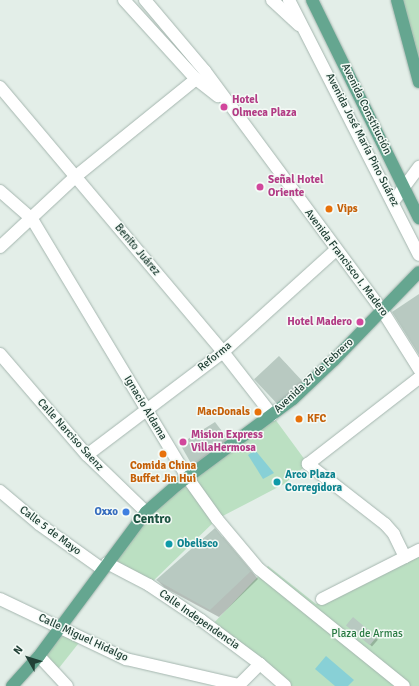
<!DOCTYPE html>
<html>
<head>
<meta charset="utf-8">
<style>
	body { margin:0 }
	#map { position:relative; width:419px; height:686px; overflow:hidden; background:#e3eee8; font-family:Signika,sans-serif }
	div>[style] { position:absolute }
	.green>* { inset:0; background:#bbe0c2 }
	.water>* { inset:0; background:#88d0d6 }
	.shadow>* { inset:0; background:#0003; transform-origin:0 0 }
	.building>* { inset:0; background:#b8c9c1; transform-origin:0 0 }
	.roads { filter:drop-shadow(0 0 1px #a5b6af) drop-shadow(0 0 1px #a5b6af) }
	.minor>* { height:12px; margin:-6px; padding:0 6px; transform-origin:6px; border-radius:6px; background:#fff }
	.major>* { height:12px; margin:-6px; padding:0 6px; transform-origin:6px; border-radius:6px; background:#65a690 }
	.dots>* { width:11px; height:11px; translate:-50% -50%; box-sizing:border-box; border:2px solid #f4faf6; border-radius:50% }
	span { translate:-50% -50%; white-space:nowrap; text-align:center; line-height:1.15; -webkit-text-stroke:3px #f4faf6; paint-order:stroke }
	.hotel-label { font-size:11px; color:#b23c85; font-weight:700 }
	.left { translate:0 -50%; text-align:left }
	.right { translate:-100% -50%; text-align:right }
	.street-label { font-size:11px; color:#214036 }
	.food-label { font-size:11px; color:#c56008; font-weight:700 }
	.culture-label { font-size:11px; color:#0d838f; font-weight:700 }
	.shop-label { font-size:11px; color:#366cbe; font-weight:700 }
	.park-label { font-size:11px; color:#297a42 }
	.quarter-label { font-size:13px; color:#1c5442; font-weight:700 }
	.north { position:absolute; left:8px; top:638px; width:40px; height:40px; -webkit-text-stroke:3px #f4faf6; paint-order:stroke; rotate:309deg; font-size:11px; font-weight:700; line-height:16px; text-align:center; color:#214036 }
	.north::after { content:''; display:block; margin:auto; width:14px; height:18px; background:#214036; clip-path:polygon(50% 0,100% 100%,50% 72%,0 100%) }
</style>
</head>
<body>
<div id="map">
	<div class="green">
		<i style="clip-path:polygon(397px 0,419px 0,419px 82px)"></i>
		<i style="clip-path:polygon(272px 415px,308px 464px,284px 484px,217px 519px,149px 585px,107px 563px,146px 512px)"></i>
		<i style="clip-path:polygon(419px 550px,419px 686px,285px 686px,210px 627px,268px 566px,316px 604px)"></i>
		<i style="clip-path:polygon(60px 627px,82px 639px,55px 673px,39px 656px)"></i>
	</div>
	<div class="water">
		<i style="clip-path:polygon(255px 450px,274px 473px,263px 479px,248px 455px)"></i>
		<i style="clip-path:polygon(326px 656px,354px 680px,348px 686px,335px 686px,315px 669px)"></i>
	</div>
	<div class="shadow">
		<i style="clip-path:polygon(285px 363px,306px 386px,282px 408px,276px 402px)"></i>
		<i style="clip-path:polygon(220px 429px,232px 445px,199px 470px,193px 464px)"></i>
		<i style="clip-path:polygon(223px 537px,258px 579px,219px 617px,165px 588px,157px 580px)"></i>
		<i style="left:353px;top:618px;width:33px;height:9px;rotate:41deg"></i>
	</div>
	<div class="building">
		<i style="clip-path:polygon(419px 294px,419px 355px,392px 312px)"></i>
		<i style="left:279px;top:356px;width:33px;height:34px;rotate:47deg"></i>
		<i style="clip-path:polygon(215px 422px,227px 438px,192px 465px,180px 444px)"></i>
		<i style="clip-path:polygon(215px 528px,251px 571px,210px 610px,156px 580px)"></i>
		<i style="left:353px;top:617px;width:31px;height:11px;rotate:40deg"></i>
	</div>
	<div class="roads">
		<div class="minor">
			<i style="left:124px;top:0;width:107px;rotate:47.7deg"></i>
			<i style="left:196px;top:79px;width:28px;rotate:38deg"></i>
			<i style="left:145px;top:0;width:93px;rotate:49.8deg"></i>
			<i style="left:205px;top:71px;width:297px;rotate:53.5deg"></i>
			<i style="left:382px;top:310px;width:70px;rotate:57.9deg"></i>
			<i style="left:272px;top:0;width:37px;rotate:43deg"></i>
			<i style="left:289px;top:0;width:286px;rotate:63deg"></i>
			<i style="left:0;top:87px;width:346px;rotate:49.9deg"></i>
			<i style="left:223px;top:352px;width:80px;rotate:52.1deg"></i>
			<i style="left:0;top:191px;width:43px;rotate:41.2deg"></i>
			<i style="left:32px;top:219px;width:301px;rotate:59deg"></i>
			<i style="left:187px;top:477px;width:52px;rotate:54.5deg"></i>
			<i style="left:217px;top:519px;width:65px;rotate:50deg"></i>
			<i style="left:259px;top:569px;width:186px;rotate:38.9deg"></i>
			<i style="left:393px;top:202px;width:44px;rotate:-53.4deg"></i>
			<i style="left:0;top:247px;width:103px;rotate:-43deg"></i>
			<i style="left:75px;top:177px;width:156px;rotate:-39deg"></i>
			<i style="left:0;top:354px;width:133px;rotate:49.3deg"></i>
			<i style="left:87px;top:455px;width:82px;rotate:44deg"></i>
			<i style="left:87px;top:455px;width:171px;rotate:-37.1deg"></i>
			<i style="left:223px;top:352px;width:152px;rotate:-42.1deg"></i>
			<i style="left:0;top:491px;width:51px;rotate:40.2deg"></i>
			<i style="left:39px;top:524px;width:77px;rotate:35.5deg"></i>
			<i style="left:405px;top:557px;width:25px;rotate:-116deg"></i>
			<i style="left:394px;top:534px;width:13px;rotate:-132deg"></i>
			<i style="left:385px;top:524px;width:98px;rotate:-142.1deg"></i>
			<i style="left:308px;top:464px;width:140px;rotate:-37.8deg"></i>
			<i style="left:107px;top:563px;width:47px;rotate:27.6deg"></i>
			<i style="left:149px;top:585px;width:63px;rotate:33.9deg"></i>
			<i style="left:201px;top:620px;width:74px;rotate:36.7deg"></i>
			<i style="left:260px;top:664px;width:33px;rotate:41deg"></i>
			<i style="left:0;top:599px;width:140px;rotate:25.5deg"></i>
			<i style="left:126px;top:659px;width:116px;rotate:13deg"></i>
			<i style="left:322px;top:599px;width:109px;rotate:-26.8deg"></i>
			<i style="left:39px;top:656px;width:41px;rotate:47deg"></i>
			<i style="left:238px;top:686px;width:31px;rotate:-45deg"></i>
		</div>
		<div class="major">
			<i style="left:312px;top:0;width:243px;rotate:63.9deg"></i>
			<i style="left:397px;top:0;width:85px;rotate:75deg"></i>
			<i style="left:12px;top:686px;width:40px;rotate:-48deg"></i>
			<i style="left:39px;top:656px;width:179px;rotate:-53.4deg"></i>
			<i style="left:146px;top:512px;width:41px;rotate:-41.1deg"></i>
			<i style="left:177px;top:485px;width:144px;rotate:-36.6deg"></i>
			<i style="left:293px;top:399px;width:57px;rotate:-43.6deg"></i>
			<i style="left:334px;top:360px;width:122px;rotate:-46deg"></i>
		</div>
	</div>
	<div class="dots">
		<i style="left:224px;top:107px;background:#d1479c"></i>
		<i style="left:260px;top:187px;background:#d1479c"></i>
		<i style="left:329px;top:209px;background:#e8710a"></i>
		<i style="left:360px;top:322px;background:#d1479c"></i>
		<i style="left:258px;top:412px;background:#e8710a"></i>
		<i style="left:299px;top:419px;background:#e8710a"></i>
		<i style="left:183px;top:442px;background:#d1479c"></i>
		<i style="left:163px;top:454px;background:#e8710a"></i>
		<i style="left:277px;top:482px;background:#0f9aa8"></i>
		<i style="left:126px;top:512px;background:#3f7fe0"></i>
		<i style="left:169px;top:544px;background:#0f9aa8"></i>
	</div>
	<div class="hotel-label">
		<span class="left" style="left:232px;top:107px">Hotel<br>Olmeca Plaza</span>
		<span class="left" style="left:268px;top:187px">Señal Hotel<br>Oriente</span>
		<span class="right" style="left:352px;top:322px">Hotel Madero</span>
		<span class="left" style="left:191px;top:442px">Mision Express<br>VillaHermosa</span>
	</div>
	<div class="street-label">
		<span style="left:366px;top:109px;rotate:64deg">Avenida Constitución</span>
		<span style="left:362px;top:140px;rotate:63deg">Avenida José María Pino Suárez</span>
		<span style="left:137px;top:250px;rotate:50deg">Benito Juárez</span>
		<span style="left:346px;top:263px;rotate:53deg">Avenida Francisco I. Madero</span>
		<span style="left:215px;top:357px;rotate:-39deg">Reforma</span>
		<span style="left:314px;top:376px;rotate:-43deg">Avenida 27 de Febrero</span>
		<span style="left:145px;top:408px;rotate:59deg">Ignacio Aldama</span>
		<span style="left:70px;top:435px;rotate:48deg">Calle Narciso Saenz</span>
		<span style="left:50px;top:531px;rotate:37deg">Calle 5 de Mayo</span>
		<span style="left:199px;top:620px;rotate:35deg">Calle Independencia</span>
		<span style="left:83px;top:638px;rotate:25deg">Calle Miguel Hidalgo</span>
	</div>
	<div class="food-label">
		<span class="left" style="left:337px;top:209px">Vips</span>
		<span class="right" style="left:250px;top:412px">MacDonals</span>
		<span class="left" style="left:307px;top:419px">KFC</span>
		<span style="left:163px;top:473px">Comida China<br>Buffet Jin Hui</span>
	</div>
	<div class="culture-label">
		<span class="left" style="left:285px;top:482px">Arco Plaza<br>Corregidora</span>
		<span class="left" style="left:177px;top:544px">Obelisco</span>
	</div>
	<div class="shop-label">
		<span class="right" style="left:118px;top:512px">Oxxo</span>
	</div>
	<div class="park-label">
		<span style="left:367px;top:634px">Plaza de Armas</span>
	</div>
	<div class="quarter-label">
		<span style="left:152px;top:519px">Centro</span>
	</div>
	<div class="north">N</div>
</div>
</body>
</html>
